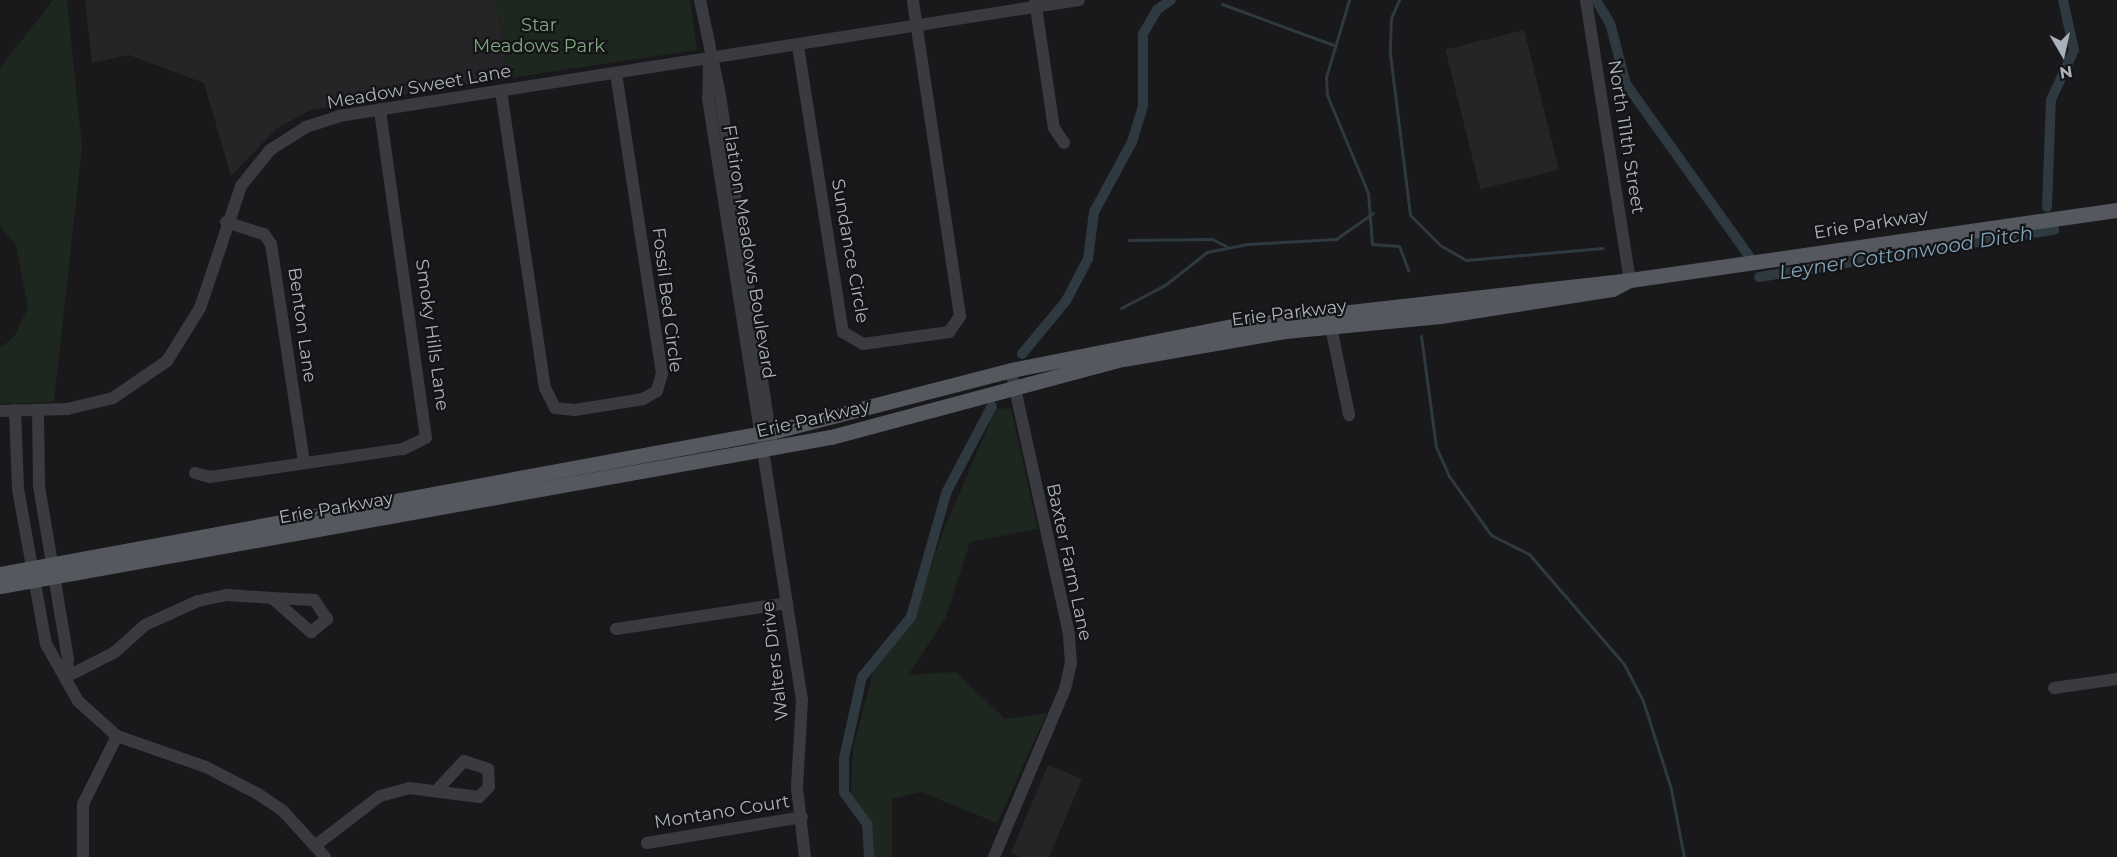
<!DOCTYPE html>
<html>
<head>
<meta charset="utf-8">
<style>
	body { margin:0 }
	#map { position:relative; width:2117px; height:857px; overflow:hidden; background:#19191b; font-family:Montserrat,sans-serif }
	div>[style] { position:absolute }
	.built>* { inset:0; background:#252528; transform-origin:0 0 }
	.green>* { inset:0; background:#1e271f }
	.stream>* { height:3px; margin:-1.5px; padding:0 1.5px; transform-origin:1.5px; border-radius:1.5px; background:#2e3940 }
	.canal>* { height:10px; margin:-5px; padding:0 5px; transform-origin:5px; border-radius:5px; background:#2e3940 }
	.minor>* { height:12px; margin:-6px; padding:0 6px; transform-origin:6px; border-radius:6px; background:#3a3b40 }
	.major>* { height:15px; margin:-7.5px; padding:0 7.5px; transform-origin:7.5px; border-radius:7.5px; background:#55585f }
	span { translate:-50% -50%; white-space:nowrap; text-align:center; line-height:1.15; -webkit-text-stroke:4.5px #141416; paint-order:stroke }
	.park-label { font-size:18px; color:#82a781 }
	.street-label { font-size:18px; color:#abb1bb }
	.water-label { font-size:20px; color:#81a2b7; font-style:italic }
	.north { position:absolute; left:2033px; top:24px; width:60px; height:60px; -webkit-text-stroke:4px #141416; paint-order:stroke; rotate:171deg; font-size:16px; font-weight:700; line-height:24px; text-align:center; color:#abb1bb }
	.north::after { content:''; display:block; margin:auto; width:21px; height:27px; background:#abb1bb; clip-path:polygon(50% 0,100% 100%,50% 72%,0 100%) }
</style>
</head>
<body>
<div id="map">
	<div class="built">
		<i style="clip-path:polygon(85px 0,496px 0,508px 78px,311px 110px,276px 129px,231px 176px,204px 83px,129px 55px,92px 63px)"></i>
		<i style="left:1524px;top:30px;width:144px;height:81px;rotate:76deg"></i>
		<i style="clip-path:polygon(1048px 765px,1082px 779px,1049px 857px,1021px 857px,1011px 853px)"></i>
	</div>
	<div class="green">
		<i style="clip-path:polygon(53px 0,67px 0,82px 147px,54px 402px,0 404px,0 348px,15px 336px,28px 307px,16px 245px,0 226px,0 68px)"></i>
		<i style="clip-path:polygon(496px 0,690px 0,697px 50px,508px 78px)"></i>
		<i style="clip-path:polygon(996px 408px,1011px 409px,1038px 529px,970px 542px,945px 619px,908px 675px,956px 672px,1005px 719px,1047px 713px,997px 823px,921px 792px,892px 799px,892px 857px,873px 857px,869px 827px,851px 793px,853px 748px,874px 669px,914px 620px,942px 534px)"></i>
	</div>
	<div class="stream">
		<i style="left:1349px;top:0;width:80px;rotate:106.6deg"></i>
		<i style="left:1326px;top:77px;width:18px;rotate:87deg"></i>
		<i style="left:1327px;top:95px;width:106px;rotate:67.3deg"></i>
		<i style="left:1368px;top:193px;width:51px;rotate:85.5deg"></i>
		<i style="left:1372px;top:244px;width:27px;rotate:4deg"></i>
		<i style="left:1399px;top:246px;width:26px;rotate:69deg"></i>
		<i style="left:1399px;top:0;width:20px;rotate:114deg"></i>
		<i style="left:1391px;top:18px;width:36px;rotate:92deg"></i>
		<i style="left:1390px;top:54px;width:162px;rotate:82.9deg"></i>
		<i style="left:1410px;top:215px;width:42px;rotate:45deg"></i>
		<i style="left:1440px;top:245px;width:30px;rotate:30deg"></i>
		<i style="left:1466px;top:260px;width:137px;rotate:-5deg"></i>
		<i style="left:1222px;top:4px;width:121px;rotate:20.2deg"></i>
		<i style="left:1129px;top:240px;width:83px;rotate:-0.7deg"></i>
		<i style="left:1212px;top:239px;width:16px;rotate:27deg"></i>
		<i style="left:1121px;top:308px;width:50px;rotate:-27.6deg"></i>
		<i style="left:1165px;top:285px;width:53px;rotate:-38.2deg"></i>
		<i style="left:1207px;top:252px;width:41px;rotate:-11.3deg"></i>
		<i style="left:1247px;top:244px;width:89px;rotate:-3.2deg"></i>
		<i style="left:1336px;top:239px;width:45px;rotate:-35.1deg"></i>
		<i style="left:1421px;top:336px;width:112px;rotate:82.3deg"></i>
		<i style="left:1436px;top:447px;width:32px;rotate:66deg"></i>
		<i style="left:1449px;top:476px;width:72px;rotate:54.6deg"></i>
		<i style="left:1491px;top:535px;width:42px;rotate:26.6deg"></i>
		<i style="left:1529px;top:554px;width:145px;rotate:49.2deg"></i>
		<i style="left:1624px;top:664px;width:42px;rotate:62.8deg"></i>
		<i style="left:1643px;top:701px;width:92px;rotate:72.3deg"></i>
		<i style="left:1671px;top:789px;width:69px;rotate:79.2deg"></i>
	</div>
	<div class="canal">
		<i style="left:1596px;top:0;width:27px;rotate:59deg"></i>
		<i style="left:1610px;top:23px;width:63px;rotate:75.3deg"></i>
		<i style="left:1626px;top:84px;width:211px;rotate:54.4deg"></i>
		<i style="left:2047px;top:207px;width:107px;rotate:-87.9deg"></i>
		<i style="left:2051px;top:100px;width:55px;rotate:-65.3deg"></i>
		<i style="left:2074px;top:50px;width:51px;rotate:-102.4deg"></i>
		<i style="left:1759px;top:277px;width:299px;rotate:-9.1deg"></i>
		<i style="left:1022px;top:354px;width:69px;rotate:-50.3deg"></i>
		<i style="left:1066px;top:301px;width:47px;rotate:-62.4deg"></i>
		<i style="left:1088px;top:259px;width:47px;rotate:-82.7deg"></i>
		<i style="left:1094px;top:212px;width:80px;rotate:-61.5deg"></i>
		<i style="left:1132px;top:142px;width:39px;rotate:-73deg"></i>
		<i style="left:1143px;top:105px;width:71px;rotate:-90deg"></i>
		<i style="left:1143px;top:34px;width:28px;rotate:-60deg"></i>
		<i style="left:1157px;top:10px;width:17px;rotate:-36deg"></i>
		<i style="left:869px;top:857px;width:33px;rotate:-93deg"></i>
		<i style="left:867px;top:824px;width:39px;rotate:-126deg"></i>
		<i style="left:844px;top:792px;width:34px;rotate:-90deg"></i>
		<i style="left:844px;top:758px;width:83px;rotate:-77.5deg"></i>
		<i style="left:862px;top:677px;width:77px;rotate:-50.8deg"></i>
		<i style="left:911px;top:617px;width:131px;rotate:-74.1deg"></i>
		<i style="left:947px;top:491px;width:96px;rotate:-62.1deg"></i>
	</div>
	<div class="minor">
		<i style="left:700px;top:0;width:97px;rotate:78.1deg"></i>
		<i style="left:720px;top:95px;width:349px;rotate:81.6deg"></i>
		<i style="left:1035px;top:0;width:129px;rotate:81.6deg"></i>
		<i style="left:1054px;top:128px;width:18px;rotate:56deg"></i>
		<i style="left:1586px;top:0;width:283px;rotate:81.1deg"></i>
		<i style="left:798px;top:46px;width:290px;rotate:81.1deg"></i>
		<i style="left:843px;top:332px;width:23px;rotate:31deg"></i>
		<i style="left:863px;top:344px;width:87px;rotate:-7.9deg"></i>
		<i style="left:949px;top:332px;width:19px;rotate:-55deg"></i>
		<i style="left:960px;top:316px;width:319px;rotate:-98.5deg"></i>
		<i style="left:709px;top:59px;width:39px;rotate:91deg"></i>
		<i style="left:708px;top:98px;width:609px;rotate:81.13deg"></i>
		<i style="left:802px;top:700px;width:88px;rotate:93.3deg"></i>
		<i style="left:797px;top:788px;width:69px;rotate:83.4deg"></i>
		<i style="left:501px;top:91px;width:300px;rotate:81.6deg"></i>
		<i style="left:545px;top:388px;width:22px;rotate:63deg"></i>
		<i style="left:555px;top:408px;width:20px;rotate:6deg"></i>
		<i style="left:575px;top:410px;width:69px;rotate:-9.2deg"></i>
		<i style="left:643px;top:399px;width:16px;rotate:-30deg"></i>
		<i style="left:657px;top:391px;width:18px;rotate:-74deg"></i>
		<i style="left:662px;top:374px;width:304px;rotate:-98.7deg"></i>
		<i style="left:226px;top:222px;width:40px;rotate:18deg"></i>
		<i style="left:264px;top:234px;width:12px;rotate:55deg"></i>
		<i style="left:271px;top:244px;width:221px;rotate:81.4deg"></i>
		<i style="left:1331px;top:327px;width:90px;rotate:78.4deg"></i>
		<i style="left:15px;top:410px;width:79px;rotate:87.8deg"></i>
		<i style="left:18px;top:489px;width:158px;rotate:79.8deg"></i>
		<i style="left:46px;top:644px;width:65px;rotate:60.7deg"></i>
		<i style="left:78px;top:701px;width:52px;rotate:41.9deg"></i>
		<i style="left:117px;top:736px;width:94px;rotate:19.2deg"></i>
		<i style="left:206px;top:767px;width:59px;rotate:27.4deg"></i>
		<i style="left:258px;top:794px;width:30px;rotate:34deg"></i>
		<i style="left:283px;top:811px;width:62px;rotate:47.6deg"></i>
		<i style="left:38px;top:410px;width:76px;rotate:89.2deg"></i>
		<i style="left:39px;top:486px;width:175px;rotate:80.5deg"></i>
		<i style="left:68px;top:659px;width:18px;rotate:96deg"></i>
		<i style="left:0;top:411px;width:67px;rotate:-1.7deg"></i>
		<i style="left:67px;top:409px;width:47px;rotate:-13.4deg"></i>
		<i style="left:113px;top:398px;width:65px;rotate:-34.4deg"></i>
		<i style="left:167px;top:361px;width:62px;rotate:-58.1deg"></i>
		<i style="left:200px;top:308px;width:129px;rotate:-71.4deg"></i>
		<i style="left:241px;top:186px;width:46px;rotate:-51.1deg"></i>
		<i style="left:270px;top:150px;width:43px;rotate:-32.6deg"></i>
		<i style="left:306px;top:127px;width:35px;rotate:-18deg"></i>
		<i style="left:339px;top:116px;width:749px;rotate:-8.91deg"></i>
		<i style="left:195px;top:473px;width:16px;rotate:15deg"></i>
		<i style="left:210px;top:477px;width:195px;rotate:-8.3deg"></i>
		<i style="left:403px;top:449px;width:25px;rotate:-26deg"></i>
		<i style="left:426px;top:438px;width:332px;rotate:-98deg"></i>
		<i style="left:616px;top:629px;width:173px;rotate:-8.6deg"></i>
		<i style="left:66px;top:677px;width:55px;rotate:-27deg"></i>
		<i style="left:115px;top:652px;width:40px;rotate:-42deg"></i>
		<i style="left:145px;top:625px;width:58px;rotate:-24.4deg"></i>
		<i style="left:198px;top:601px;width:30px;rotate:-12deg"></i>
		<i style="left:227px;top:595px;width:45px;rotate:3.8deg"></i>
		<i style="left:272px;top:598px;width:52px;rotate:41.1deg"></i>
		<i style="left:311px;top:632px;width:21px;rotate:-39deg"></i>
		<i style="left:327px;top:619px;width:23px;rotate:-124deg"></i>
		<i style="left:314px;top:600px;width:42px;rotate:-177.3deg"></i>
		<i style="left:2054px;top:688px;width:64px;rotate:-8.1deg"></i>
		<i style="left:647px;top:843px;width:157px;rotate:-9.5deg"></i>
		<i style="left:316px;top:845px;width:81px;rotate:-37.4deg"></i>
		<i style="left:380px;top:796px;width:30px;rotate:-15deg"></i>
		<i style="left:409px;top:788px;width:71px;rotate:7.3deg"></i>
		<i style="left:479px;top:797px;width:14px;rotate:-45deg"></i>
		<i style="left:489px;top:787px;width:18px;rotate:-93deg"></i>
		<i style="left:488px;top:769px;width:25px;rotate:-162deg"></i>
		<i style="left:464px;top:761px;width:38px;rotate:133deg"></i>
		<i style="left:83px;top:857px;width:53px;rotate:-90deg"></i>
		<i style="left:83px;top:804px;width:76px;rotate:-63.4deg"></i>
		<i style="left:994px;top:857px;width:182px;rotate:-67.1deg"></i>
		<i style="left:1065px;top:689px;width:26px;rotate:-77deg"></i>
		<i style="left:1071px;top:664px;width:30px;rotate:-94deg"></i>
		<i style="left:1069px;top:634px;width:270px;rotate:-102.4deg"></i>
	</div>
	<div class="major">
		<i style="left:0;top:574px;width:792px;rotate:-10.47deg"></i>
		<i style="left:779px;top:430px;width:240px;rotate:-14.5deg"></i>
		<i style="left:1011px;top:370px;width:237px;rotate:-11.2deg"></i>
		<i style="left:1244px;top:324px;width:388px;rotate:-6.5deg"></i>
		<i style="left:1630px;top:280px;width:492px;rotate:-8.2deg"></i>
		<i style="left:0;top:586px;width:844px;rotate:-10.17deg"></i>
		<i style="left:831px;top:437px;width:302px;rotate:-15deg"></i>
		<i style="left:1123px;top:359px;width:164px;rotate:-9.8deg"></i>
		<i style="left:1285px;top:331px;width:156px;rotate:-5.5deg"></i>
		<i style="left:1440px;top:316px;width:174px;rotate:-8.9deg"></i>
		<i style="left:1612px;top:289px;width:18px;rotate:-27deg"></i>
	</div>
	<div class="park-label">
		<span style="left:539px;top:36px">Star<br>Meadows Park</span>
	</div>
	<div class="street-label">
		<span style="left:419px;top:87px;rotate:-10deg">Meadow Sweet Lane</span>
		<span style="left:1626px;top:137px;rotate:81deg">North 111th Street</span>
		<span style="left:1871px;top:224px;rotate:-9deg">Erie Parkway</span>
		<span style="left:850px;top:251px;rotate:80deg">Sundance Circle</span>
		<span style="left:749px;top:252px;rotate:81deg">Flatiron Meadows Boulevard</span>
		<span style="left:667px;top:300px;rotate:83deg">Fossil Bed Circle</span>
		<span style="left:1289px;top:313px;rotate:-7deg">Erie Parkway</span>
		<span style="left:302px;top:325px;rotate:82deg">Benton Lane</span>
		<span style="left:432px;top:335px;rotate:82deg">Smoky Hills Lane</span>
		<span style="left:813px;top:419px;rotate:-13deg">Erie Parkway</span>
		<span style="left:336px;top:508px;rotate:-10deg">Erie Parkway</span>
		<span style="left:1069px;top:562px;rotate:78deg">Baxter Farm Lane</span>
		<span style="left:775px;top:661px;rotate:-97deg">Walters Drive</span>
		<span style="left:722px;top:812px;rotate:-9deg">Montano Court</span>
	</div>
	<div class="water-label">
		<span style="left:1906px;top:253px;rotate:-9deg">Leyner Cottonwood Ditch</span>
	</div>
	<div class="north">N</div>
</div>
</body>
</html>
